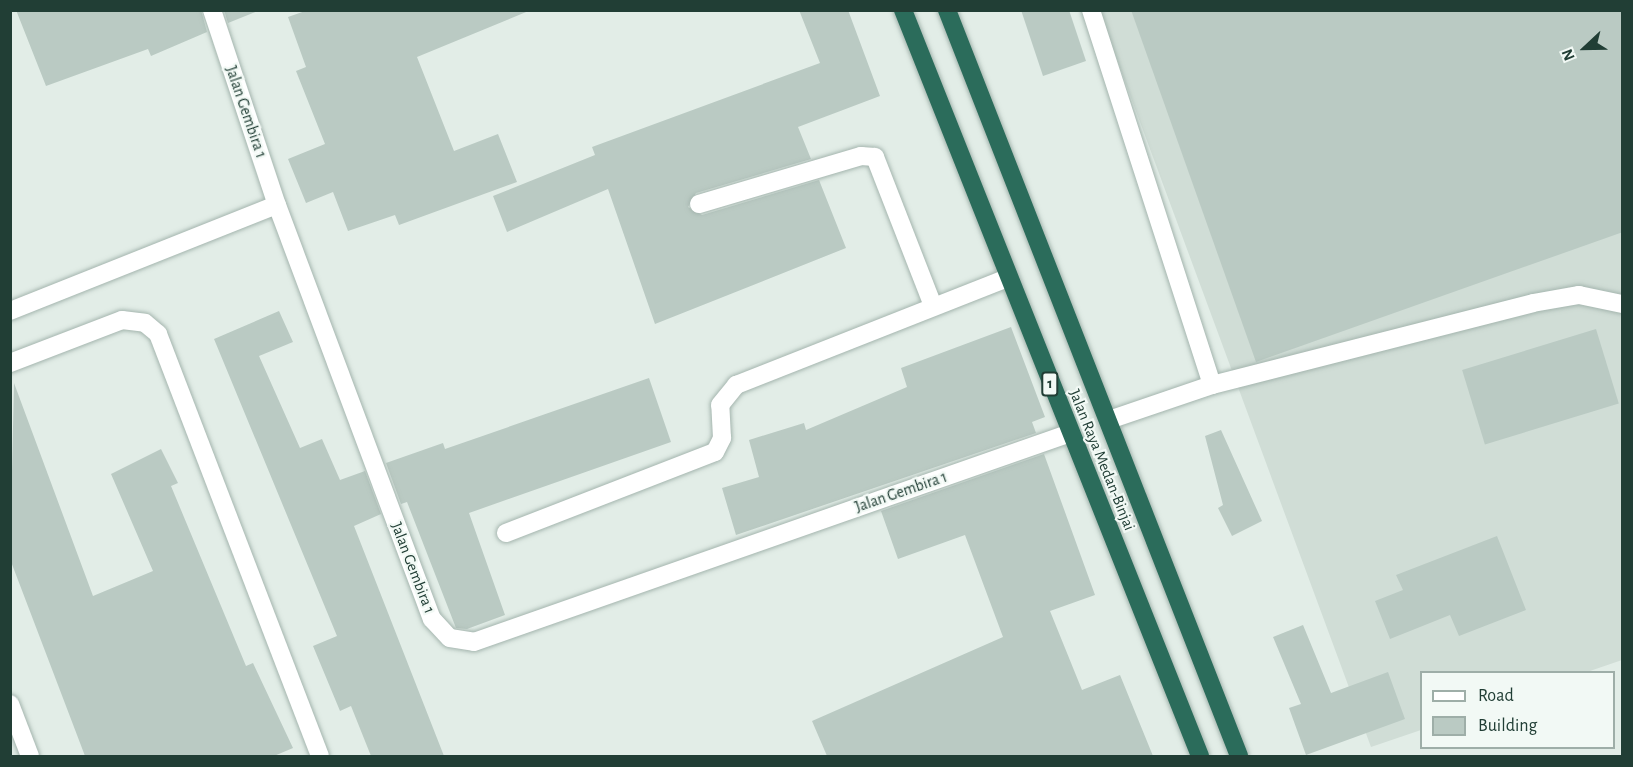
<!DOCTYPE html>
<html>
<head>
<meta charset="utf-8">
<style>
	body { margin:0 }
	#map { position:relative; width:1633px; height:767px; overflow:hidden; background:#e2ede7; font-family:"Alegreya Sans",sans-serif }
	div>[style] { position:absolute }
	.built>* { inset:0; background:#d0ddd6 }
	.building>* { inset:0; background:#bacac3; transform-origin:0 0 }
	.roads { filter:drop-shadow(0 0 2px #a4b5ae) drop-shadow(0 0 2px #a4b5ae) }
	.minor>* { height:18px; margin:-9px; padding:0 9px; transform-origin:9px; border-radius:9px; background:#fff }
	.highway>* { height:18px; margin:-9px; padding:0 9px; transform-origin:9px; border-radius:9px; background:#2b6c5b }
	span { translate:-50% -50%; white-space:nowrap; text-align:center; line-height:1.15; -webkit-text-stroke:4.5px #f2f9f5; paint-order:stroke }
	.shield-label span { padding:2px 4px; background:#f2f9f5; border:2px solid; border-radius:4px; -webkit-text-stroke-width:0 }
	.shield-label { font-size:15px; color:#213e35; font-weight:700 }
	.street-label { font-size:16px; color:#213e35 }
	.frame { position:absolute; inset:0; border:12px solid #213e35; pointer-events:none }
	.legend { position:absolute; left:1420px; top:671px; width:195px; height:78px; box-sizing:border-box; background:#f2f9f5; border:2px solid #9eaea8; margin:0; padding:8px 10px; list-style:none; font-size:18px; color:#213e35 }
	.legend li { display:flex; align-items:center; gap:12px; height:30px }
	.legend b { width:30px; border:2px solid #9eaea8 }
	.north { position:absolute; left:1555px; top:18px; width:60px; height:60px; -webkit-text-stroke:4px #f2f9f5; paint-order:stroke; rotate:248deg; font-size:16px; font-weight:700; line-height:24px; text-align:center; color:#213e35 }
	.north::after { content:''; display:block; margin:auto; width:21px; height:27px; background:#213e35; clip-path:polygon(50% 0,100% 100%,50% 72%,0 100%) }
</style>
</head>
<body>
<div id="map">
	<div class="built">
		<i style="clip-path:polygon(1099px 11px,1622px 11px,1622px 660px,1587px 672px,1422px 672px,1421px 730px,1371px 747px)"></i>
	</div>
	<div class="building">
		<i style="clip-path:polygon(16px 10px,201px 10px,207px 32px,151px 56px,148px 49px,46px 86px)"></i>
		<i style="clip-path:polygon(224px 10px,258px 10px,258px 11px,228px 23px)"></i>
		<i style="clip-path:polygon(308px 10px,531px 10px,417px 57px,454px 151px,498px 134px,517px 182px,399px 225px,395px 215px,348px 231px,333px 192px,306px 203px,288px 159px,325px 144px,296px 71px,306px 67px,288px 17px)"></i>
		<i style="clip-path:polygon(799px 10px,848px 10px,880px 96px,798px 127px,811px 159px,696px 193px,688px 207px,702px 215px,819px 180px,846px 248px,655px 324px,608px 189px,507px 232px,493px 196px,595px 155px,592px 147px,820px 63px)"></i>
		<i style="clip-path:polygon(1021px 10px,1069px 10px,1086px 61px,1043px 76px)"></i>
		<i style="clip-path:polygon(1131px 10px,1623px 10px,1623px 232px,1256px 362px)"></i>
		<i style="clip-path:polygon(279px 311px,293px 342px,259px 356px,300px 448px,322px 439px,340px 480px,365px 471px,381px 514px,354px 526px,444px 756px,371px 756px,351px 706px,340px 711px,313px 646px,337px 636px,214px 339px)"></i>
		<i style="clip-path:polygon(1011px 327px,1045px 417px,1032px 422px,1036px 433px,736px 535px,722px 488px,759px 477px,749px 440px,804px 423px,806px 430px,907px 387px,901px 368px)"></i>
		<i style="left:1596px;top:329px;width:78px;height:140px;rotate:73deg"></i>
		<i style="clip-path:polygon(649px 378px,671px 442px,469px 513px,505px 615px,467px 629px,456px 628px,407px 502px,401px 504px,386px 463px,443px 443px,445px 449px)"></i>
		<i style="clip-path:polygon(14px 383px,93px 596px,153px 571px,111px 474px,161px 449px,178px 483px,171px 486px,246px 666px,253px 663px,293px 748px,274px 756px,85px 756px,10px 559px)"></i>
		<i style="clip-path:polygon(1221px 430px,1262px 521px,1232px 536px,1218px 508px,1223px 505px,1205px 436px)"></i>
		<i style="clip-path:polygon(1044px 454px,1095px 595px,1050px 611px,1082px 690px,1120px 675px,1153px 756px,827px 756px,812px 721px,1003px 637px,965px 535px,898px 559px,881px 511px)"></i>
		<i style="clip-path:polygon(1497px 536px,1526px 610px,1459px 636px,1450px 615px,1390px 639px,1375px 601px,1403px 590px,1396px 575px)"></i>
		<i style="clip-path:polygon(1303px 625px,1331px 693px,1388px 672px,1405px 719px,1306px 755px,1289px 708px,1301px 704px,1273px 637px)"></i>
	</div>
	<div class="roads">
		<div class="minor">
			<i style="left:212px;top:10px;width:206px;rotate:71.6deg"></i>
			<i style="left:277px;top:205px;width:442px;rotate:69.5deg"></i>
			<i style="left:432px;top:619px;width:26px;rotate:47deg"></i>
			<i style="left:450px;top:638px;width:24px;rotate:9deg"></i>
			<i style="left:474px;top:642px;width:632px;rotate:-19.32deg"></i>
			<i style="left:1091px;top:10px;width:394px;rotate:72.1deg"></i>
			<i style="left:699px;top:204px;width:169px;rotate:-16.5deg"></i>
			<i style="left:861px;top:156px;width:14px;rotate:4deg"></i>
			<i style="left:875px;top:157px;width:160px;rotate:68.7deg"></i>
			<i style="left:10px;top:311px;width:287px;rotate:-21.7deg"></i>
			<i style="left:10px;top:363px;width:120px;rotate:-21deg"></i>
			<i style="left:122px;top:320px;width:23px;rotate:7deg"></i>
			<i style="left:145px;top:323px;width:17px;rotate:40deg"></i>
			<i style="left:158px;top:334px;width:452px;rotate:69deg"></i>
			<i style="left:1109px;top:420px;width:109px;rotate:-18.8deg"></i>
			<i style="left:1212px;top:385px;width:331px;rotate:-14.3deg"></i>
			<i style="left:1533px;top:303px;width:47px;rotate:-9.9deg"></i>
			<i style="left:1579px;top:295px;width:44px;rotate:11.8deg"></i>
			<i style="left:506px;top:533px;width:224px;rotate:-21.2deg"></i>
			<i style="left:715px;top:452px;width:16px;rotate:-63deg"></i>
			<i style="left:722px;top:438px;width:33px;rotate:-93deg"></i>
			<i style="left:720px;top:405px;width:26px;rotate:-51deg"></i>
			<i style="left:736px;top:385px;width:292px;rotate:-21.5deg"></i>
			<i style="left:10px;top:704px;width:56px;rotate:69deg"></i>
		</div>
		<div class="highway">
			<i style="left:903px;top:10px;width:803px;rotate:68.29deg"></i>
			<i style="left:947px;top:10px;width:801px;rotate:68.62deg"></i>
		</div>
	</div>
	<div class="shield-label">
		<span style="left:1050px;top:384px">1</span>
	</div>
	<div class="street-label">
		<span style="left:246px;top:112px;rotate:71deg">Jalan Gembira 1</span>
		<span style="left:1102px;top:460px;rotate:68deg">Jalan Raya Medan-Binjai</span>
		<span style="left:901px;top:492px;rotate:-19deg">Jalan Gembira 1</span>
		<span style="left:413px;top:568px;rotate:69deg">Jalan Gembira 1</span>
	</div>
	<div class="frame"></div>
	<ul class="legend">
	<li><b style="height:8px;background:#fff"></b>Road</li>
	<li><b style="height:16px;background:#bacac3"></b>Building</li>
	</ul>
	<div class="north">N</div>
</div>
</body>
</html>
